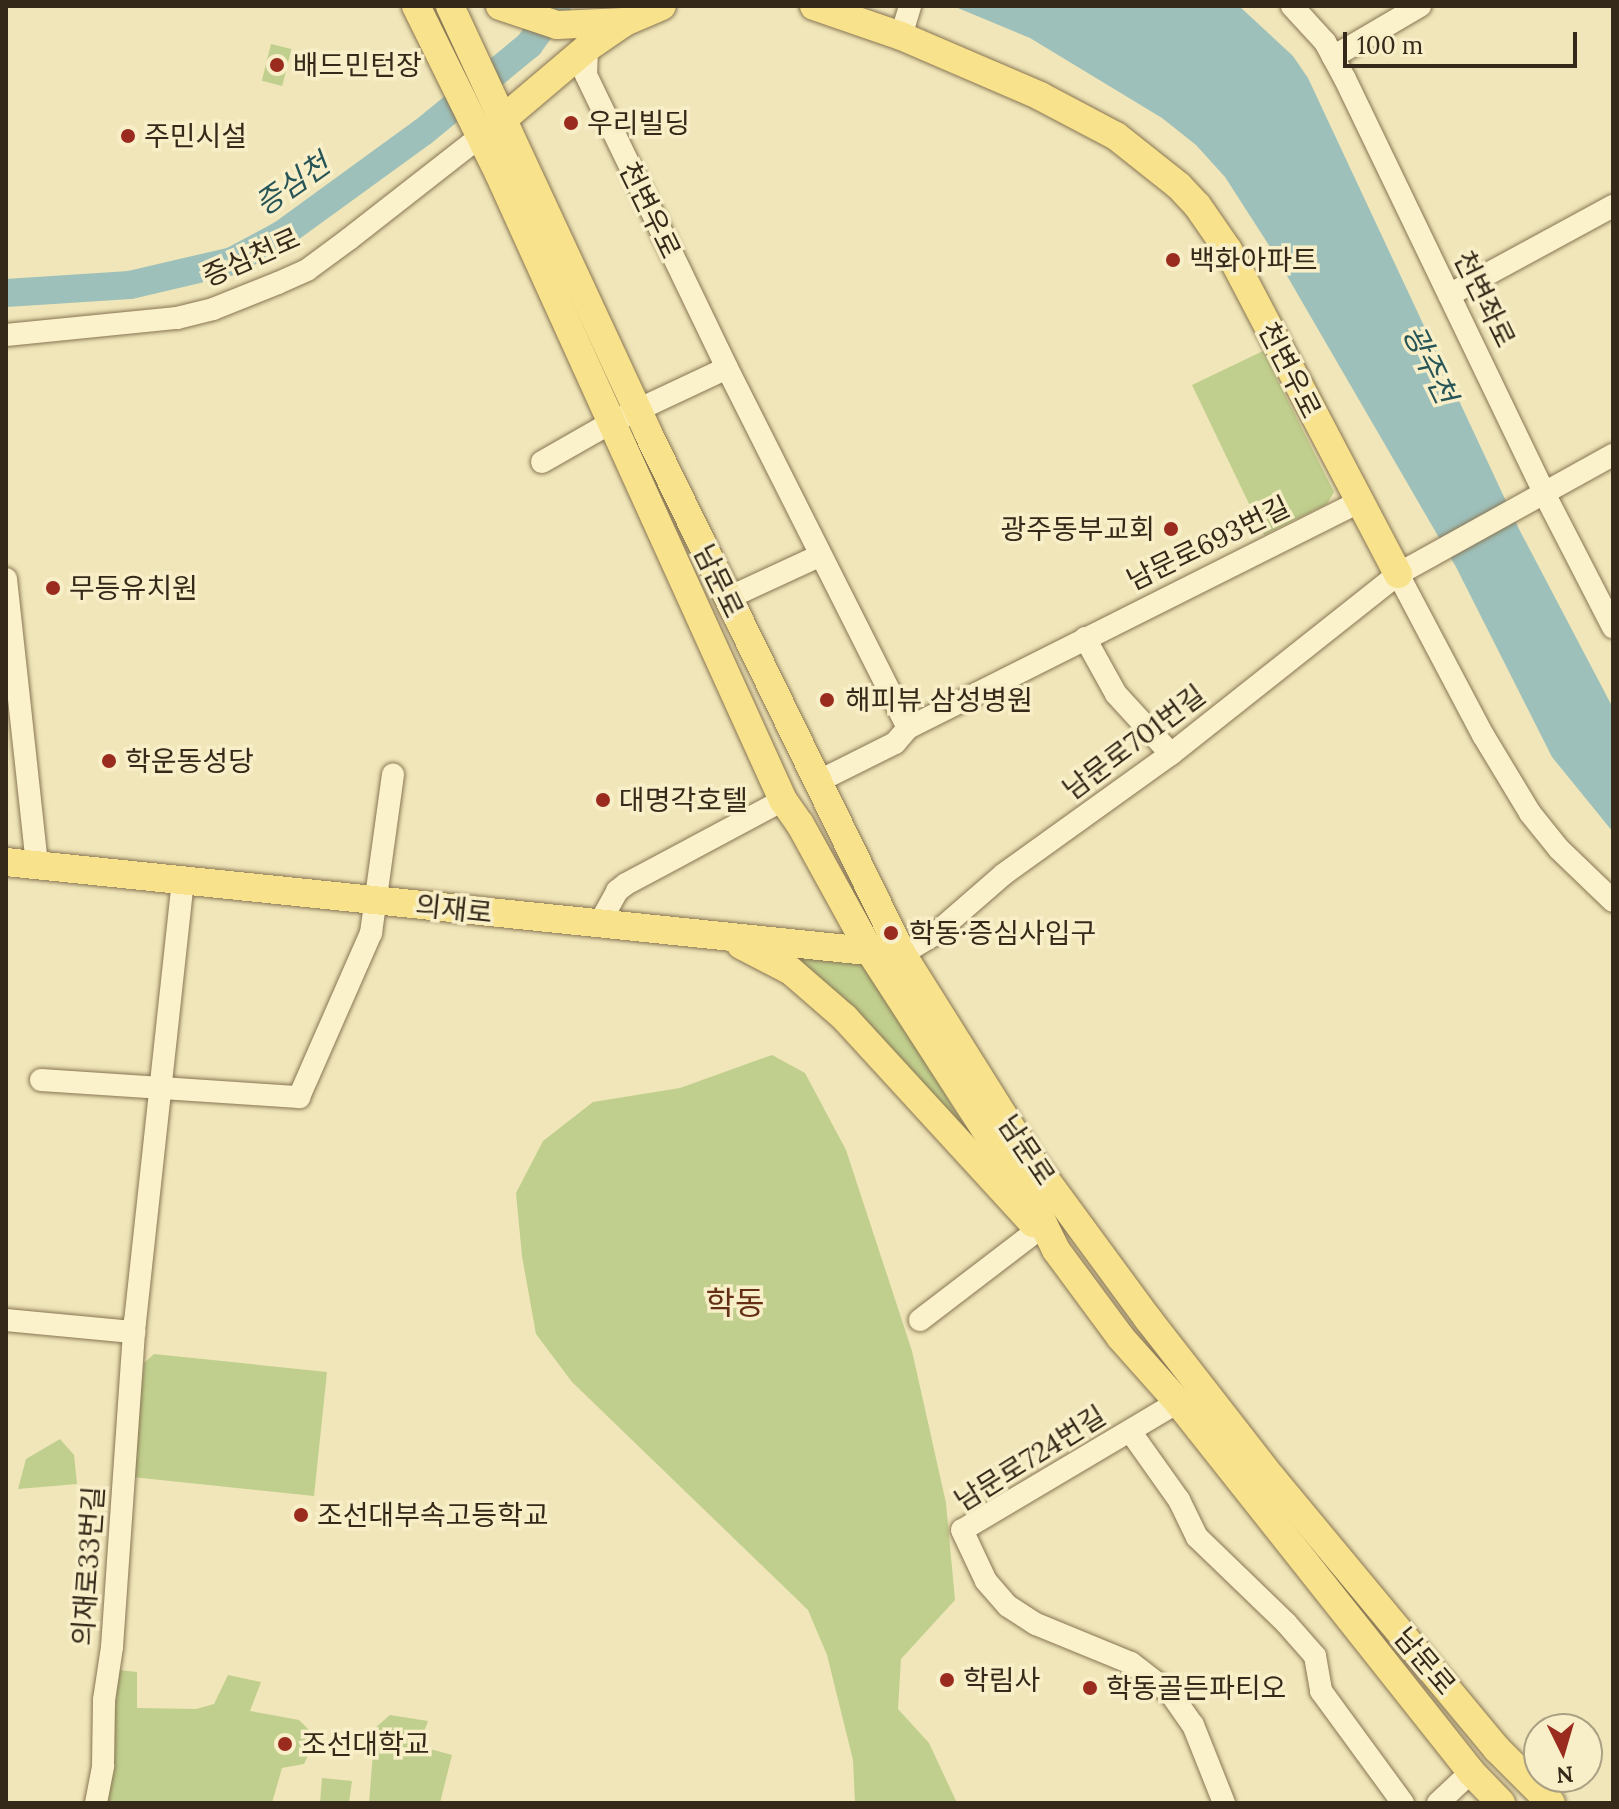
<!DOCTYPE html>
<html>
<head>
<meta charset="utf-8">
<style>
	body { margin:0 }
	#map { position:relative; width:1619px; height:1809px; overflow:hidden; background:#f0e6b9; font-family:Lora,"Noto Sans KR",serif }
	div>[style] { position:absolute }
	.green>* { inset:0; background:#c0cf8d; transform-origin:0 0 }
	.water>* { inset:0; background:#9ec0ba }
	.river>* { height:28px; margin:-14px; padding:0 14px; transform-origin:14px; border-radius:14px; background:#9ec0ba }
	.roads { filter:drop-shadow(0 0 2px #887553) drop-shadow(0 0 2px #887553) }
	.minor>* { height:22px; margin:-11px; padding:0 11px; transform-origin:11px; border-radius:11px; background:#fbf2cc }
	.major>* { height:28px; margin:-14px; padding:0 14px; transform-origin:14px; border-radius:14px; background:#f8e28c }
	.dots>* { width:22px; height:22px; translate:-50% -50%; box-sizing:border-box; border:4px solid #f8efc9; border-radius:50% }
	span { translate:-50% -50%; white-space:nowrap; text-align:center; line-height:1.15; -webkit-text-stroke:7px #f8efc9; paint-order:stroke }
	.poi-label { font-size:28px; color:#352a19 }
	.left { translate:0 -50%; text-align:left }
	.right { translate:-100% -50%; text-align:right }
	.street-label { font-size:28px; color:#352a19 }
	.water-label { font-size:30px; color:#275456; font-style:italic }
	.quarter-label { font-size:32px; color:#652f16 }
	.frame { position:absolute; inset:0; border:8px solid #352a19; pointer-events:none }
	.north { position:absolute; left:1523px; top:1713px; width:80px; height:80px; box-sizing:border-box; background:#f8efc9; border:2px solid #aaa083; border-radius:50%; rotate:175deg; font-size:22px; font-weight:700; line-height:32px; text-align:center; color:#352a19 }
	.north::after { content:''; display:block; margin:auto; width:28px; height:36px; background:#9a2b1f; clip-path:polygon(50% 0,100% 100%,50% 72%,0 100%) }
	.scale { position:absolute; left:1343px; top:32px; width:234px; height:36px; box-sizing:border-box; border:4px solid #352a19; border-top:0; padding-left:10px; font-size:24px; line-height:28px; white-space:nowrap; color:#352a19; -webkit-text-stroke:6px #f8efc9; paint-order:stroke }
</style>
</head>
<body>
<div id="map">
	<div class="green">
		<i style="left:271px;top:44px;width:21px;height:38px;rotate:14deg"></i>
		<i style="clip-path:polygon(1263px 351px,1334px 492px,1327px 504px,1264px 535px,1192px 385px)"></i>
		<i style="clip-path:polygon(755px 944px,858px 958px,871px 968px,968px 1133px)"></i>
		<i style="clip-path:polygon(772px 1055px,805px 1073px,846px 1150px,912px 1351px,946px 1503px,955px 1600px,901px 1659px,898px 1709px,929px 1743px,957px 1803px,855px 1803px,853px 1760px,827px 1655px,808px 1610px,572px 1382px,536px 1334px,522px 1256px,516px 1193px,543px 1141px,593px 1102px,680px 1088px)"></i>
		<i style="clip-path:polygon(154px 1354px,327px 1372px,314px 1496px,132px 1477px,144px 1363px)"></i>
		<i style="clip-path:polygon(60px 1439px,74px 1455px,77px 1484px,18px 1489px,26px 1459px)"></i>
		<i style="clip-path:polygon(119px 1670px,137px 1672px,137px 1708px,196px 1709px,214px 1704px,228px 1675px,261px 1682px,250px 1711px,299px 1720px,317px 1738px,304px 1764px,282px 1768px,272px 1803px,106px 1803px)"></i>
		<i style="clip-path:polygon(390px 1715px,428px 1721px,419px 1746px,452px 1755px,440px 1803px,369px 1803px,375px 1728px)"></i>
		<i style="clip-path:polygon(322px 1778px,352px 1781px,349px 1803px,320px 1803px)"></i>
	</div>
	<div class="water">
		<i style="clip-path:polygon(953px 6px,1239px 6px,1293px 56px,1308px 78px,1520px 531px,1613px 708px,1613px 832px,1552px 757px,1456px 567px,1272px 250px,1225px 177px,1196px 145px,1162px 118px,1030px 38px)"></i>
	</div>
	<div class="river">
		<i style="left:6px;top:293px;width:124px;rotate:-3.7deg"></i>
		<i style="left:130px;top:285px;width:105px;rotate:-13.2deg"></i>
		<i style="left:232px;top:261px;width:55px;rotate:-28deg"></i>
		<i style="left:281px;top:235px;width:175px;rotate:-36deg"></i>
		<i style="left:423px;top:132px;width:137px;rotate:-39.4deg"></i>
		<i style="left:529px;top:45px;width:48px;rotate:-54.3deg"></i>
	</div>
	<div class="roads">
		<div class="minor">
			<i style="left:1292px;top:6px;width:49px;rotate:47.5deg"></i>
			<i style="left:1325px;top:42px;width:42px;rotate:61.6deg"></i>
			<i style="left:1345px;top:79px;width:459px;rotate:64.3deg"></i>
			<i style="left:1544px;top:493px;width:151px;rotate:62.8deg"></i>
			<i style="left:901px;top:36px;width:31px;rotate:-73deg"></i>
			<i style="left:587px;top:48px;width:27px;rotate:92deg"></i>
			<i style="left:586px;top:75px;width:325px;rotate:64.3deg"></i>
			<i style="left:1333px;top:57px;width:101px;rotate:-30.4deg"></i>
			<i style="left:1449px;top:295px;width:187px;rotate:-28.5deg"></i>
			<i style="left:6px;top:335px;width:172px;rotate:-5.7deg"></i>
			<i style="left:177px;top:318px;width:37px;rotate:-14deg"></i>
			<i style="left:213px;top:309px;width:70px;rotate:-21.8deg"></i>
			<i style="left:278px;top:283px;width:32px;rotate:-24deg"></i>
			<i style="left:307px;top:270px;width:52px;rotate:-36.4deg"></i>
			<i style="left:349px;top:239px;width:167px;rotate:-38deg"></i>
			<i style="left:542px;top:462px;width:81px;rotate:-29.7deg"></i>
			<i style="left:612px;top:422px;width:127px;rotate:-25.2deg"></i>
			<i style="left:727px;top:368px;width:403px;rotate:63.3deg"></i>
			<i style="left:1398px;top:574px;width:182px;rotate:62.2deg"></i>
			<i style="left:1483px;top:735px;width:91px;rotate:58.9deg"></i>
			<i style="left:1530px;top:813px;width:46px;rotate:51.1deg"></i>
			<i style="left:1559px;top:849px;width:75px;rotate:43.9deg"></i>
			<i style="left:6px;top:579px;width:288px;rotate:83.8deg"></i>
			<i style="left:728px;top:598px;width:102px;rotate:-24.8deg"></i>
			<i style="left:1085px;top:638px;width:64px;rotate:61deg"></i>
			<i style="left:1116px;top:694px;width:81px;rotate:47.5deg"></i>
			<i style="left:817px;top:782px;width:87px;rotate:-26.6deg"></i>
			<i style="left:895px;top:743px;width:20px;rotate:-49deg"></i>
			<i style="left:908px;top:728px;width:504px;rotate:-26.62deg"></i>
			<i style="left:599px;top:924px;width:38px;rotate:-61deg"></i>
			<i style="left:617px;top:891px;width:11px;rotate:-38deg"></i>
			<i style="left:626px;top:884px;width:178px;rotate:-28.1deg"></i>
			<i style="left:902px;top:954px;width:39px;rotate:-31deg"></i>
			<i style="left:935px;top:934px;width:91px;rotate:-41deg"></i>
			<i style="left:1004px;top:874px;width:206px;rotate:-35.7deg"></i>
			<i style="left:1171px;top:754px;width:290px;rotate:-38.4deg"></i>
			<i style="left:1398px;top:574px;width:246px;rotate:-29deg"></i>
			<i style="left:41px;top:1080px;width:259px;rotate:3.8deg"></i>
			<i style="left:299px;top:1097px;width:179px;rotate:-66.3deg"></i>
			<i style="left:371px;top:933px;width:160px;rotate:-82.1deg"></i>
			<i style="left:6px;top:1320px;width:129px;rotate:5.4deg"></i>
			<i style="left:920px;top:1320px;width:150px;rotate:-37.4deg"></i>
			<i style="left:1178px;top:1402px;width:251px;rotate:149.3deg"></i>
			<i style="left:962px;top:1530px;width:56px;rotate:64.8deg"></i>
			<i style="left:986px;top:1581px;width:33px;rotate:49deg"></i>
			<i style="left:1008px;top:1606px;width:33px;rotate:33deg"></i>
			<i style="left:1036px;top:1624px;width:103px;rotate:22.3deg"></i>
			<i style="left:1131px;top:1663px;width:51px;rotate:37.8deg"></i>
			<i style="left:1171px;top:1694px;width:38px;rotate:55deg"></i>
			<i style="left:1193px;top:1725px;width:84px;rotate:68.3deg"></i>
			<i style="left:1130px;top:1431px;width:85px;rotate:54.6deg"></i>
			<i style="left:1179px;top:1500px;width:41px;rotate:64.1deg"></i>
			<i style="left:1197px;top:1537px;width:124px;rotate:44deg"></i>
			<i style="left:1286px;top:1623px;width:44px;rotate:48.7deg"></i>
			<i style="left:1315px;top:1656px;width:36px;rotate:80deg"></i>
			<i style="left:1321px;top:1691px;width:139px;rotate:53.8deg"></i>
			<i style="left:96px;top:1803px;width:38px;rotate:-79deg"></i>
			<i style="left:103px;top:1766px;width:66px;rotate:-89.1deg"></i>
			<i style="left:104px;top:1700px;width:54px;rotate:-81.4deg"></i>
			<i style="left:112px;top:1647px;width:326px;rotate:-86deg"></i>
			<i style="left:135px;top:1322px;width:444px;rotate:-83.8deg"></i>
			<i style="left:1438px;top:1803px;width:45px;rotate:-43.2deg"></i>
		</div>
		<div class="major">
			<i style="left:416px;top:6px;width:187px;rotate:63.7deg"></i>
			<i style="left:499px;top:174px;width:687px;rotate:65.6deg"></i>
			<i style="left:783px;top:800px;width:29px;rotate:55deg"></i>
			<i style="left:800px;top:824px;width:147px;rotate:61.2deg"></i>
			<i style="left:871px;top:953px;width:300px;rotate:57.1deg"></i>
			<i style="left:1034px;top:1205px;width:50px;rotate:63.9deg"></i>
			<i style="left:1056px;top:1250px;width:109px;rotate:53.5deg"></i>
			<i style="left:1121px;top:1338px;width:86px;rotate:48.3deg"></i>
			<i style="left:1178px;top:1402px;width:472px;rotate:51.6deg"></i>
			<i style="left:1471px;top:1772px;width:43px;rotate:45.9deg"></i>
			<i style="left:450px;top:6px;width:471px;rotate:65.1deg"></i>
			<i style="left:648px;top:433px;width:580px;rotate:64.01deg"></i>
			<i style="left:902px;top:954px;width:244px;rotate:57.9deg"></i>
			<i style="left:1032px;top:1161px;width:196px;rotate:53.7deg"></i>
			<i style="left:1148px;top:1319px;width:202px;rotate:52.1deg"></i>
			<i style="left:1272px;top:1478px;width:352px;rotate:50.3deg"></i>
			<i style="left:1497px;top:1749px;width:76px;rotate:45deg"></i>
			<i style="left:500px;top:6px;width:60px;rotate:18.4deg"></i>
			<i style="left:557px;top:25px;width:67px;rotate:-2.6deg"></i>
			<i style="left:814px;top:6px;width:92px;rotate:19deg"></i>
			<i style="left:901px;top:36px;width:151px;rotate:23.3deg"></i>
			<i style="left:1040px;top:96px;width:86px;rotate:27.8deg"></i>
			<i style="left:1116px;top:136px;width:80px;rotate:38.4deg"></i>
			<i style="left:1179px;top:186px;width:26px;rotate:47deg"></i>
			<i style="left:1197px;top:205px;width:55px;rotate:55.4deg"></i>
			<i style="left:1228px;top:250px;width:366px;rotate:62.3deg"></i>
			<i style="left:489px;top:131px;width:128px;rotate:-40.3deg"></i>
			<i style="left:587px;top:48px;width:46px;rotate:-34.4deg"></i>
			<i style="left:625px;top:22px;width:40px;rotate:-23.4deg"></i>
			<i style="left:6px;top:862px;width:885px;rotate:5.9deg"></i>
			<i style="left:741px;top:945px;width:56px;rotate:27.5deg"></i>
			<i style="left:791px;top:971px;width:72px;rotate:41deg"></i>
			<i style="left:845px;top:1018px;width:278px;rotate:47.5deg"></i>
		</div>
	</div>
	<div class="dots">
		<i style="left:277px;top:65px;background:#9a2b1f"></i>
		<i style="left:571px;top:123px;background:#9a2b1f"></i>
		<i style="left:128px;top:136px;background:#9a2b1f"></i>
		<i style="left:1173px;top:260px;background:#9a2b1f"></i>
		<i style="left:1171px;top:529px;background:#9a2b1f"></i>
		<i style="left:53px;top:588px;background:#9a2b1f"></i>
		<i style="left:827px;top:700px;background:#9a2b1f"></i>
		<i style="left:109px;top:761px;background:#9a2b1f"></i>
		<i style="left:603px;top:800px;background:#9a2b1f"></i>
		<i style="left:891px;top:933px;background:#9a2b1f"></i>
		<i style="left:301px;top:1515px;background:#9a2b1f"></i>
		<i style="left:947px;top:1680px;background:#9a2b1f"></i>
		<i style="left:1090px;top:1688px;background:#9a2b1f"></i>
		<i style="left:285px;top:1744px;background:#9a2b1f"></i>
	</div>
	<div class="poi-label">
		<span class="left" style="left:293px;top:65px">배드민턴장</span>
		<span class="left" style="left:587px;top:123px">우리빌딩</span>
		<span class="left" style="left:144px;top:136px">주민시설</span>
		<span class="left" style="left:1189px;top:260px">백화아파트</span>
		<span class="right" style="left:1155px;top:529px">광주동부교회</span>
		<span class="left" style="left:69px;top:588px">무등유치원</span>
		<span class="left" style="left:845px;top:700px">해피뷰 삼성병원</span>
		<span class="left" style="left:125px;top:761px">학운동성당</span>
		<span class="left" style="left:619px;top:800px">대명각호텔</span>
		<span class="left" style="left:909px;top:933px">학동·증심사입구</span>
		<span class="left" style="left:317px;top:1515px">조선대부속고등학교</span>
		<span class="left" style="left:963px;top:1680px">학림사</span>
		<span class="left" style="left:1106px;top:1688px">학동골든파티오</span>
		<span class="left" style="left:301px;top:1744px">조선대학교</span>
	</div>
	<div class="street-label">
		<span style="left:650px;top:210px;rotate:64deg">천변우로</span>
		<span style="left:251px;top:257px;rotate:-24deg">증심천로</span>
		<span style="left:1485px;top:299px;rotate:64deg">천변좌로</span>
		<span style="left:1290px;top:370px;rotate:63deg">천변우로</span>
		<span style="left:1208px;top:543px;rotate:-26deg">남문로693번길</span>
		<span style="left:719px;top:581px;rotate:64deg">남문로</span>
		<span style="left:1134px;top:742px;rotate:-37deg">남문로701번길</span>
		<span style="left:454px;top:909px;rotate:6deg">의재로</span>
		<span style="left:1027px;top:1150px;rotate:56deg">남문로</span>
		<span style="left:1030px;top:1458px;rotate:-32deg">남문로724번길</span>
		<span style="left:88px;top:1566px;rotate:-86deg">의재로33번길</span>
		<span style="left:1425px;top:1661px;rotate:50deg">남문로</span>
	</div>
	<div class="water-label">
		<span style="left:292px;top:184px;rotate:-35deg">증심천</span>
		<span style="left:1430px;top:364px;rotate:64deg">광주천</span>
	</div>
	<div class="quarter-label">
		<span style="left:735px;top:1303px">학동</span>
	</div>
	<div class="frame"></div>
	<div class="north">N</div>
	<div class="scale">100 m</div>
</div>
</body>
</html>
